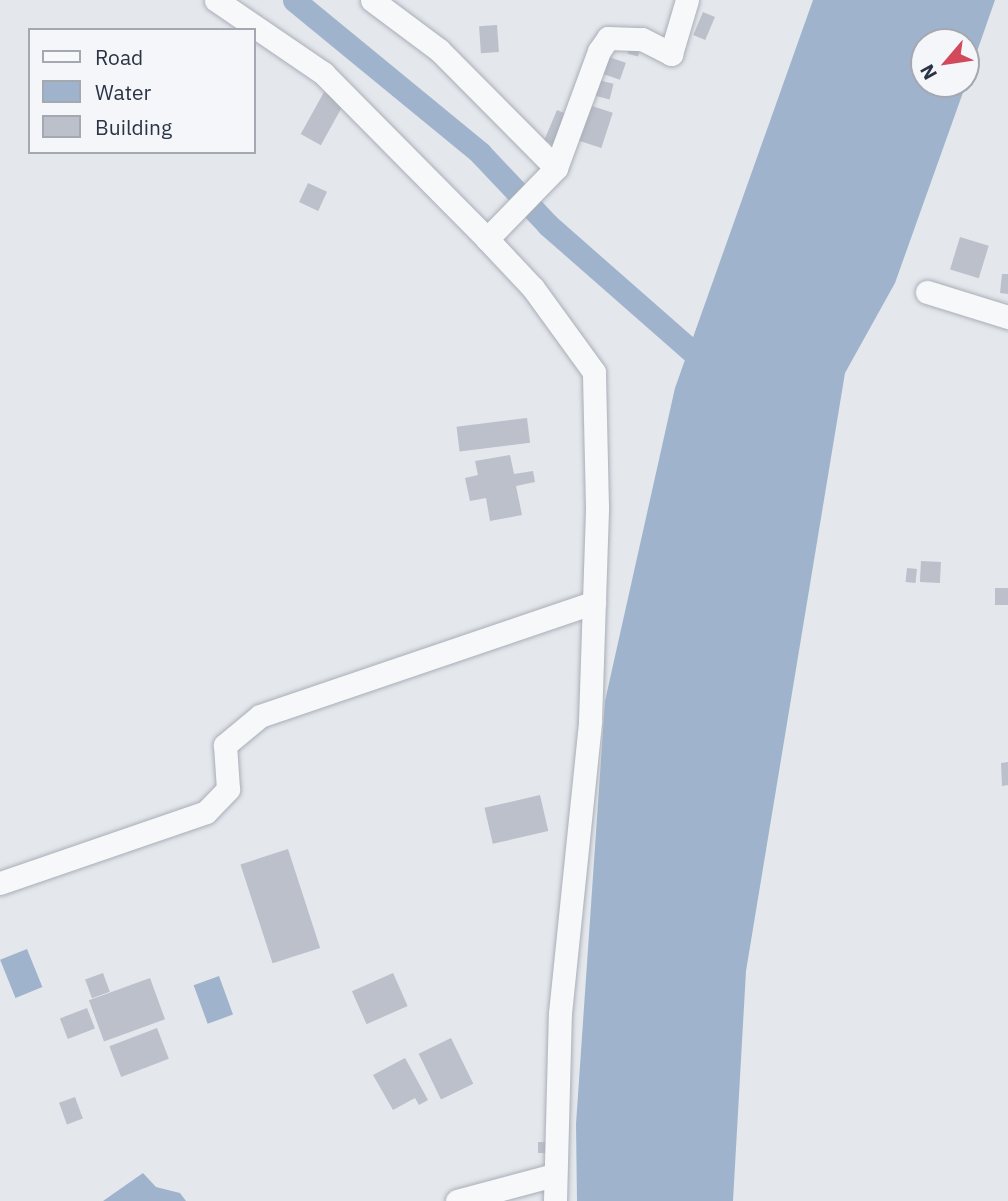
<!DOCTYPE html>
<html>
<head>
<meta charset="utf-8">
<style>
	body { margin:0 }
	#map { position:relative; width:1008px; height:1201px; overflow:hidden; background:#e4e7ec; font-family:"IBM Plex Sans",sans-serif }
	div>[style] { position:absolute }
	.water>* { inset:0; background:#9fb4cc; transform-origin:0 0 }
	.canal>* { height:23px; margin:-11.5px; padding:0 11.5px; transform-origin:11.5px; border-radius:11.5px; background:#9fb4cc }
	.building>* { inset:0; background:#bbc0ca; transform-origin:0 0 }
	.roads { filter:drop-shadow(0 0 2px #a9aeb7) drop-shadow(0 0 2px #a9aeb7) }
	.minor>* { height:23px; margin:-11.5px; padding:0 11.5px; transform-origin:11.5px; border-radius:11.5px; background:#f7f8fa }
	span { translate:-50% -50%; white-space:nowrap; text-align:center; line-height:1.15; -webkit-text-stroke:5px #f4f6f9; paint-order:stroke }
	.legend { position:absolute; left:28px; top:28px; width:228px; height:126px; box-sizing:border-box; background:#f4f6f9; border:2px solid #a4a8b1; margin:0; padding:9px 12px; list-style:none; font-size:21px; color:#2b3445 }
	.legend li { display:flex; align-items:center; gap:14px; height:35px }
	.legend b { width:35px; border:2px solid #a4a8b1 }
	.north { position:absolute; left:910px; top:28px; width:70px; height:70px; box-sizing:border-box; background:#f4f6f9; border:2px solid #a4a8b1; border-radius:50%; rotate:241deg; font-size:19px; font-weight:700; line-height:28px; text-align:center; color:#2b3445 }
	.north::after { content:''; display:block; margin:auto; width:24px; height:32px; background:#d1495b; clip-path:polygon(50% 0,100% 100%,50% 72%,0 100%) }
</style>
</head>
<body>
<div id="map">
	<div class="water">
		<i style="clip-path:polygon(813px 0,995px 0,966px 83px,966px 42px,924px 42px,924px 84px,966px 84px,895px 283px,845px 373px,746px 971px,733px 1201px,577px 1201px,576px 1124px,605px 701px,675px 388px)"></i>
		<i style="left:27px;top:949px;width:41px;height:29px;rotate:68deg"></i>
		<i style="left:219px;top:976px;width:41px;height:27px;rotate:70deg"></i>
		<i style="clip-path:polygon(143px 1173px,156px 1187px,180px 1193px,186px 1201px,103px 1201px)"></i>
	</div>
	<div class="canal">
		<i style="left:294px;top:0;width:241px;rotate:39.4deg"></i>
		<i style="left:480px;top:153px;width:99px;rotate:46.6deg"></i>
		<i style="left:548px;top:225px;width:217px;rotate:41.3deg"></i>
	</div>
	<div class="building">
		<i style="left:703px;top:12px;width:13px;height:25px;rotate:23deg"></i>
		<i style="left:497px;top:25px;width:27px;height:18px;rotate:86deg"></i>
		<i style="left:630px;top:44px;width:11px;height:10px;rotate:15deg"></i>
		<i style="left:606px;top:56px;width:21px;height:18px;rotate:19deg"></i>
		<i style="left:598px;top:80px;width:16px;height:16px;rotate:14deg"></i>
		<i style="left:324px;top:92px;width:23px;height:48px;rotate:29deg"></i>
		<i style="left:589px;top:105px;width:25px;height:37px;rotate:18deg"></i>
		<i style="left:557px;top:110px;width:15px;height:33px;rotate:23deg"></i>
		<i style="left:308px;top:183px;width:21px;height:21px;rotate:25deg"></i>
		<i style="left:960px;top:237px;width:30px;height:34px;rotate:17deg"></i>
		<i style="clip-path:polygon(1002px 274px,1008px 274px,1008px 294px,1000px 293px)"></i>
		<i style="left:527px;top:418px;width:25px;height:71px;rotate:83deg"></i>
		<i style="clip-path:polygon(510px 455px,514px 474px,533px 471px,535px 482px,516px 486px,522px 515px,490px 521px,486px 498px,470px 501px,465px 478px,478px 475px,475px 461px)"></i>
		<i style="left:921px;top:561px;width:20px;height:21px;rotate:3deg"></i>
		<i style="left:907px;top:568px;width:10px;height:14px;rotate:6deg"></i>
		<i style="left:995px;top:588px;width:13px;height:17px"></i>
		<i style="clip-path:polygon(1008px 762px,1008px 785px,1002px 786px,1001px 763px)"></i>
		<i style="left:540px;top:795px;width:37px;height:57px;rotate:77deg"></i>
		<i style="left:288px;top:849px;width:104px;height:50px;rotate:72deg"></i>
		<i style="left:103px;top:973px;width:20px;height:19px;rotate:70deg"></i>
		<i style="left:393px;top:973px;width:36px;height:45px;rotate:66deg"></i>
		<i style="left:150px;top:978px;width:44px;height:65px;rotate:70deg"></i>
		<i style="left:87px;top:1008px;width:22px;height:29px;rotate:69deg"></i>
		<i style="left:157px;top:1028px;width:33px;height:51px;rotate:69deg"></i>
		<i style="left:451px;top:1038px;width:51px;height:36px;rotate:64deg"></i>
		<i style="clip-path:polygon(405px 1058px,428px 1100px,419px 1105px,415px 1098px,393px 1110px,373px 1075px)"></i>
		<i style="left:75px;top:1097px;width:23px;height:17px;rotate:70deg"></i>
		<i style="left:538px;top:1142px;width:11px;height:11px"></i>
	</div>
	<div class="roads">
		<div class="minor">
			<i style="left:216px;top:0;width:130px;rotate:34.3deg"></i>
			<i style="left:323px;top:73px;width:233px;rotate:45.3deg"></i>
			<i style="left:372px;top:0;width:84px;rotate:36.7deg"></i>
			<i style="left:439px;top:50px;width:166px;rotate:45.2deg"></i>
			<i style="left:927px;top:292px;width:85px;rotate:17.2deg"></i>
			<i style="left:0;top:883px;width:218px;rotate:-19deg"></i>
			<i style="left:206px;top:812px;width:32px;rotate:-46deg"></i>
			<i style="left:228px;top:789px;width:44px;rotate:-93.9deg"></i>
			<i style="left:225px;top:745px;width:45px;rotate:-39.6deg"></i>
			<i style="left:260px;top:716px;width:353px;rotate:-18.8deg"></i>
			<i style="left:457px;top:1201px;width:100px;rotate:-15deg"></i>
			<i style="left:555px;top:1201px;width:188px;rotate:-88.5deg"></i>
			<i style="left:560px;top:1013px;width:294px;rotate:-84.1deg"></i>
			<i style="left:590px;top:721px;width:214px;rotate:-88.1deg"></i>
			<i style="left:597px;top:507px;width:135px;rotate:-91.3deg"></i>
			<i style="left:594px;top:372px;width:104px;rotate:-126deg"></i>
			<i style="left:533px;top:288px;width:67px;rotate:-133.2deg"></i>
			<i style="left:487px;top:239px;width:99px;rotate:-45.8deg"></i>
			<i style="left:556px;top:168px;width:125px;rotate:-69.8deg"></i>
			<i style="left:599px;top:51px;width:16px;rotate:-55deg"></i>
			<i style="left:608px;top:38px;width:34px;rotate:2deg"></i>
			<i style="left:642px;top:39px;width:33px;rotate:27deg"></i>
			<i style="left:671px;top:54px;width:56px;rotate:-73.5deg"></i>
		</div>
	</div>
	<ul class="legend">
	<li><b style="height:9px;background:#f7f8fa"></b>Road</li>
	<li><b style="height:19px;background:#9fb4cc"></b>Water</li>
	<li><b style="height:19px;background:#bbc0ca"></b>Building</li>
	</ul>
	<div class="north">N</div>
</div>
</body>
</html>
